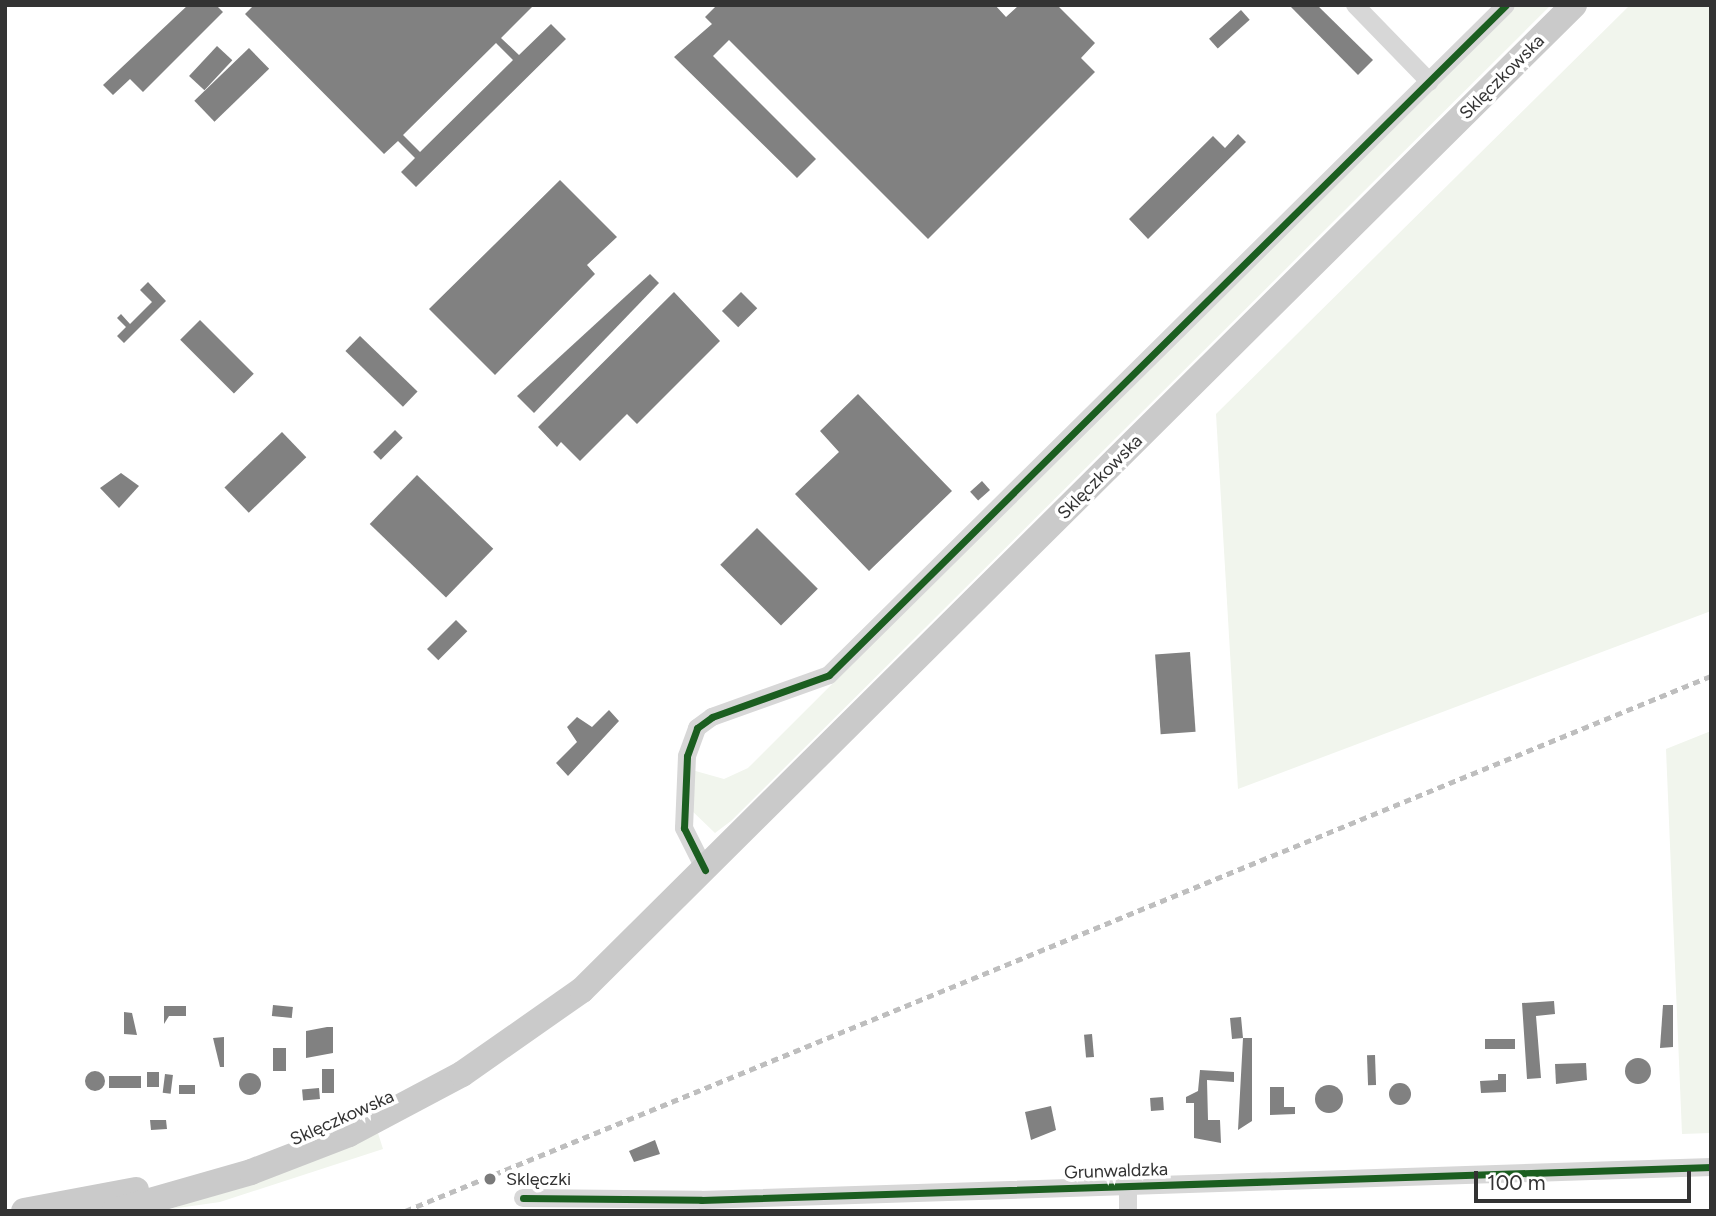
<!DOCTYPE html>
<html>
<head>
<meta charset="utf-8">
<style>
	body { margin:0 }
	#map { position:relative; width:1716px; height:1216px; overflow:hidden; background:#fff; font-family:Figtree,sans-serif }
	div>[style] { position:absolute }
	.green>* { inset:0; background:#f1f5ed }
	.building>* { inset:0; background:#818181; transform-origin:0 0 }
	.round { border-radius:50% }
	.minor>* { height:18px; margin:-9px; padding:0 9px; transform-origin:9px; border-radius:9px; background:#d7d7d7 }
	.primary>* { height:26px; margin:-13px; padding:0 13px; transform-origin:13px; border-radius:13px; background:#cacaca }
	.rail>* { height:4.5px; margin-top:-2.25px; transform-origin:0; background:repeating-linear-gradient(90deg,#bebebe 0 7px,transparent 0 12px) }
	.cycleway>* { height:7px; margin:-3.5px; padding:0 3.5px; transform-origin:3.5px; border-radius:3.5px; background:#1b5e20 }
	.dots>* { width:19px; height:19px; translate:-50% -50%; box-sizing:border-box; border:4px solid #fff; border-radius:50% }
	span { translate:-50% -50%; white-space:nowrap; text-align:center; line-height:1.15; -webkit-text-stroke:7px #fff; paint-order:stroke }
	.street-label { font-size:18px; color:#333 }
	.poi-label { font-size:18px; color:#333 }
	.left { translate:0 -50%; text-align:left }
	.frame { position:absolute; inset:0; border:7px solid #333; pointer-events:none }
	.scale { position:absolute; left:1474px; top:1171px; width:217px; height:32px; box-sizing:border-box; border:4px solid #333; border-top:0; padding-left:9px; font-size:21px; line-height:24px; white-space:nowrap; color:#333; -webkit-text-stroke:5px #fff; paint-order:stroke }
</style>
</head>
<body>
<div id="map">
	<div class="green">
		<i style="clip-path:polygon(1512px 5px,1551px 5px,731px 821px,715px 833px,688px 807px,692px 770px,724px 779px,748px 768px)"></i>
		<i style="clip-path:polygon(1630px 5px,1711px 5px,1711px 611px,1238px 789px,1216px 414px)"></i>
		<i style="clip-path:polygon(1711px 731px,1711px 1133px,1682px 1134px,1666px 749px)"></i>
		<i style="clip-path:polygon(378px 1133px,383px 1149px,220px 1202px,171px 1209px)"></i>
	</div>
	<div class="building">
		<i style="clip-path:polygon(188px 5px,216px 5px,223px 12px,143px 92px,130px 79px,113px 95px,103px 85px)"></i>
		<i style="clip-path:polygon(evenodd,254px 5px,534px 5px,501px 38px,519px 55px,551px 24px,566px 39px,416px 187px,401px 172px,415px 158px,398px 141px,384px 154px,245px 14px,254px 5px,496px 43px,513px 60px,420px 152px,403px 135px,496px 43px)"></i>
		<i style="clip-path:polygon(717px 5px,995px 5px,1006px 17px,1019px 5px,1057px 5px,1095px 43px,1081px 58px,1095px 72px,928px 239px,729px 40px,713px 56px,816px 159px,797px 178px,674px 57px,712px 24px,705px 17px)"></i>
		<i style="clip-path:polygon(1289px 5px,1317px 5px,1373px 60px,1358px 75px)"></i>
		<i style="left:1241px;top:10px;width:13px;height:43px;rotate:48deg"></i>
		<i style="left:217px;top:46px;width:21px;height:41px;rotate:43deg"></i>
		<i style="left:249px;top:48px;width:29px;height:76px;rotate:46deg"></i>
		<i style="clip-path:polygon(1238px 134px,1246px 142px,1148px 239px,1129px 219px,1213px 136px,1225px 148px)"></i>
		<i style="clip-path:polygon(560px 180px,617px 237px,587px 265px,595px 274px,495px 375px,429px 309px)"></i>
		<i style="clip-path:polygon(650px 274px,659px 283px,534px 413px,517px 396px)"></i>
		<i style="clip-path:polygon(148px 282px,166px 301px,124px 343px,117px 336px,126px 327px,117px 318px,121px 314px,130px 324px,152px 302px,140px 290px)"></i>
		<i style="clip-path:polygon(674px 292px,720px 341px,637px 424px,627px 414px,580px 461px,561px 442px,557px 447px,538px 427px)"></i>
		<i style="left:741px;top:292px;width:23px;height:27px;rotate:45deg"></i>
		<i style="left:200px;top:320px;width:76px;height:28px;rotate:45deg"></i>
		<i style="left:360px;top:336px;width:80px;height:21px;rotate:44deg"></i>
		<i style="clip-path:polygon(858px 394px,952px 491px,869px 571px,795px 494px,839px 452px,820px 431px)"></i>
		<i style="left:395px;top:430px;width:11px;height:31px;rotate:45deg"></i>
		<i style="left:282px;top:432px;width:35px;height:80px;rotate:46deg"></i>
		<i style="clip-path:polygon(121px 473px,139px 486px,119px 508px,100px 488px)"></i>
		<i style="left:417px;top:475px;width:106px;height:68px;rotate:44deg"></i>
		<i style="left:982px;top:481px;width:12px;height:16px;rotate:48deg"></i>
		<i style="left:757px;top:528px;width:86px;height:52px;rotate:45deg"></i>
		<i style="left:456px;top:620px;width:16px;height:41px;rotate:45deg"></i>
		<i style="left:1190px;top:652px;width:80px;height:35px;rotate:86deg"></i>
		<i style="clip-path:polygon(609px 710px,619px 721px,568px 776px,556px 763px,577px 742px,567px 727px,577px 717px,592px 727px)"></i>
		<i style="clip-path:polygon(1554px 1001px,1555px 1014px,1536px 1016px,1541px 1078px,1527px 1079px,1522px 1003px)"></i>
		<i style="left:273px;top:1005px;width:20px;height:11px;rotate:6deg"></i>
		<i style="clip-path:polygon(1663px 1005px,1673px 1005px,1673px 1047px,1660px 1048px)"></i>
		<i style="clip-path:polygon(164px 1006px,186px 1006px,186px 1016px,169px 1016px,164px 1024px)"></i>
		<i style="clip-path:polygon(124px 1012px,132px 1013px,137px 1035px,124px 1034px)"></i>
		<i style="clip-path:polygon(1241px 1017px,1243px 1038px,1252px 1038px,1252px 1121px,1238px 1130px,1243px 1038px,1232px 1039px,1230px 1018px)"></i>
		<i style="clip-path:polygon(327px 1027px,333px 1027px,333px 1053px,306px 1058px,306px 1031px)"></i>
		<i style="left:1092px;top:1034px;width:23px;height:8px;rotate:85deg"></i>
		<i style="clip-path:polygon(224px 1037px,224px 1067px,220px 1067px,213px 1038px)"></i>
		<i style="left:1485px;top:1039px;width:30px;height:10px"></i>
		<i style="left:273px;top:1048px;width:13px;height:23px"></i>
		<i style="left:1375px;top:1055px;width:30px;height:8px;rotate:88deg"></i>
		<i class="round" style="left:1625px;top:1058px;width:26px;height:26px"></i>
		<i style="clip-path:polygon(1586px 1063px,1587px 1080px,1556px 1084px,1555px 1064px)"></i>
		<i style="left:322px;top:1069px;width:12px;height:24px"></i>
		<i style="clip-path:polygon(1200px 1070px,1234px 1072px,1234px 1082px,1207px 1080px,1208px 1120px,1220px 1120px,1221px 1143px,1194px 1138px,1194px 1103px,1186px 1103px,1186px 1097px,1198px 1091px)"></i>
		<i class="round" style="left:85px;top:1071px;width:20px;height:20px"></i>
		<i style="left:147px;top:1072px;width:12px;height:15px"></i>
		<i class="round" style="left:239px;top:1073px;width:22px;height:22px"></i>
		<i style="left:165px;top:1074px;width:8px;height:19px;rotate:7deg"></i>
		<i style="clip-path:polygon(1498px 1074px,1506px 1074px,1506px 1092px,1481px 1093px,1480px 1081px,1498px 1080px)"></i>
		<i style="left:109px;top:1076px;width:32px;height:12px"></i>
		<i class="round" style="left:1389px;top:1083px;width:22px;height:22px"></i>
		<i class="round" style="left:1315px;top:1085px;width:28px;height:28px"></i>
		<i style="left:195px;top:1085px;width:9px;height:16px;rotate:90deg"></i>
		<i style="clip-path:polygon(1270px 1087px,1284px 1087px,1284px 1107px,1295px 1107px,1295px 1114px,1270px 1115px)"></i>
		<i style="left:319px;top:1088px;width:11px;height:17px;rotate:85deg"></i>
		<i style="left:1163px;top:1097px;width:13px;height:13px;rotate:86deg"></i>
		<i style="clip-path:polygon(1051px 1106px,1056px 1130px,1031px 1140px,1025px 1112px)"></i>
		<i style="clip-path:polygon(150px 1120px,166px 1120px,167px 1129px,151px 1130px)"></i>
		<i style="clip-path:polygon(655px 1140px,660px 1154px,634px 1162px,629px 1151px)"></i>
	</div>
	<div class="minor">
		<i style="left:1355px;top:5px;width:107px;rotate:45.8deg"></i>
		<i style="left:705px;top:870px;width:47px;rotate:-116.6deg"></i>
		<i style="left:684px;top:828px;width:72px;rotate:-87.6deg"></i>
		<i style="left:687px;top:756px;width:30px;rotate:-70deg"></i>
		<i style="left:697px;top:728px;width:19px;rotate:-36deg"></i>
		<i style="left:712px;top:717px;width:124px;rotate:-19.7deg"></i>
		<i style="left:829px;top:675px;width:952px;rotate:-44.7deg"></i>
		<i style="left:1128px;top:1187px;width:24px;rotate:90deg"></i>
		<i style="left:523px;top:1198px;width:178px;rotate:0.6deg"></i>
		<i style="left:701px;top:1200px;width:1011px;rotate:-1.87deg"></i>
	</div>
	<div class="primary">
		<i style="left:24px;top:1211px;width:114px;rotate:-10.6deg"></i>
		<i style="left:115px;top:1211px;width:141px;rotate:-16deg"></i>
		<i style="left:251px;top:1172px;width:105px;rotate:-21.2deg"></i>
		<i style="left:349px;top:1134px;width:128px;rotate:-28deg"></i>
		<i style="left:462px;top:1074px;width:146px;rotate:-35deg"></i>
		<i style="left:582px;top:990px;width:1398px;rotate:-44.8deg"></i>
	</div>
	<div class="rail">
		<i style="left:405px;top:1211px;width:1411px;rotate:-22.28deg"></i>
	</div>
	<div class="cycleway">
		<i style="left:705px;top:870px;width:47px;rotate:-116.6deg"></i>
		<i style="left:684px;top:828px;width:72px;rotate:-87.6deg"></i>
		<i style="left:687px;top:756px;width:30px;rotate:-70deg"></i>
		<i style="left:697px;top:728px;width:19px;rotate:-36deg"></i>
		<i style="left:712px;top:717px;width:124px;rotate:-19.7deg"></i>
		<i style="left:829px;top:675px;width:952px;rotate:-44.7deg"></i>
		<i style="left:523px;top:1198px;width:178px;rotate:0.6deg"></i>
		<i style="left:701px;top:1200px;width:1011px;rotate:-1.87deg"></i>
	</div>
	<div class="dots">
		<i style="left:490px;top:1179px;background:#7a7a7a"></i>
	</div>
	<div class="street-label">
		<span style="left:1502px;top:77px;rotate:-45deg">Sklęczkowska</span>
		<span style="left:1100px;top:477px;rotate:-45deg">Sklęczkowska</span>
		<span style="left:342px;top:1118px;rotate:-24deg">Sklęczkowska</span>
		<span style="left:1116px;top:1171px;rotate:-2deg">Grunwaldzka</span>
	</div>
	<div class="poi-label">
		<span class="left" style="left:506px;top:1179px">Sklęczki</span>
	</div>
	<div class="frame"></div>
	<div class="scale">100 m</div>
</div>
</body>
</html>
